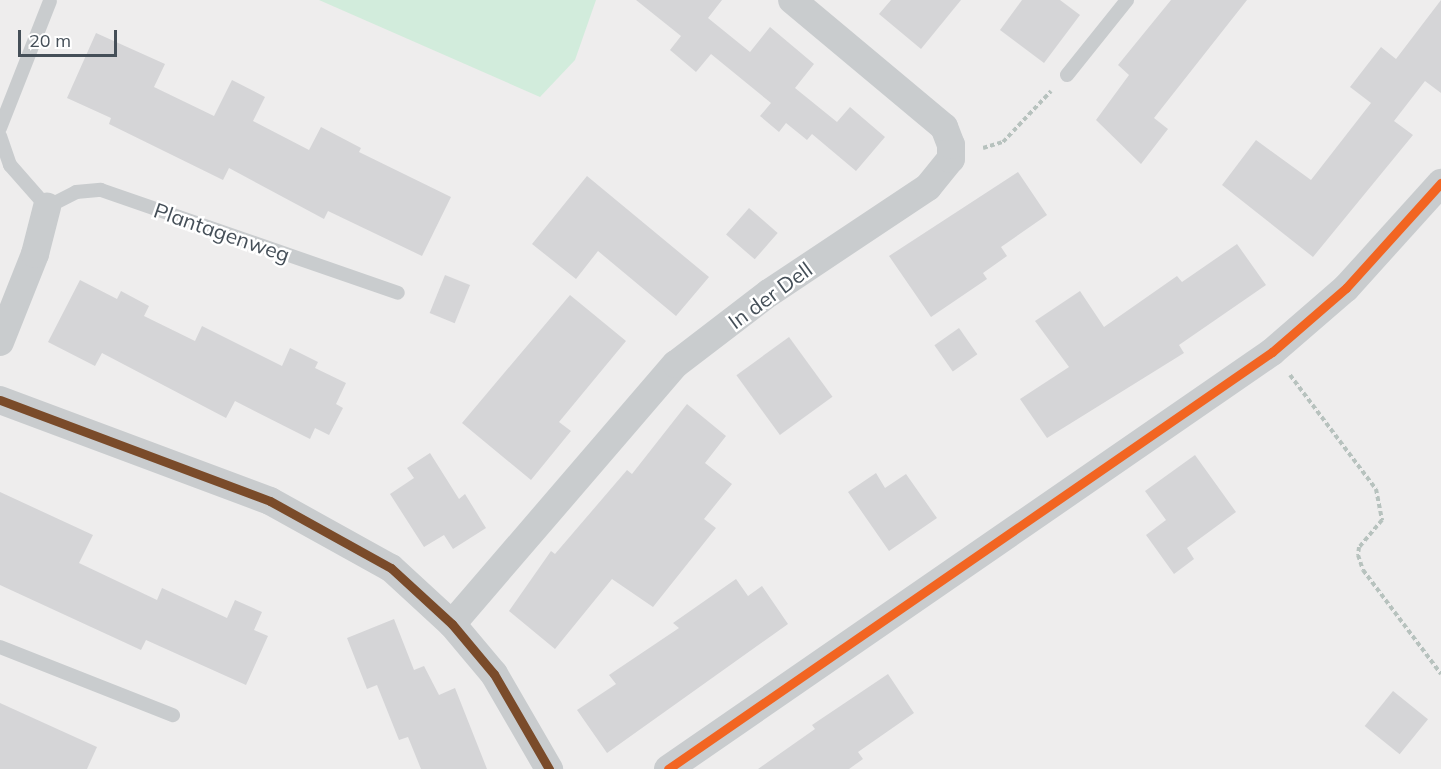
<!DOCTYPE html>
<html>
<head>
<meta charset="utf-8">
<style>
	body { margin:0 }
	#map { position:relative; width:1441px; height:769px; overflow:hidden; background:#eeeded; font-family:Mulish,sans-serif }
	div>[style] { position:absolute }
	.green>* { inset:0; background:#d2ecdc }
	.building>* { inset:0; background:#d5d5d7; transform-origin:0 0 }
	.path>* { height:4px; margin-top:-2px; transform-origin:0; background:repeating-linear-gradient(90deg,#b7c2be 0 4.5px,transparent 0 7.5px) }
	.service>* { height:14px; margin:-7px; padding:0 7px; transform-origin:7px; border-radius:7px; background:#c9ccce }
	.minor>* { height:28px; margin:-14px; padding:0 14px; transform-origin:14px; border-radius:14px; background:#c9ccce }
	.bus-1>* { height:9px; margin:-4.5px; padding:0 4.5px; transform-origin:4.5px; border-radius:4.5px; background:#7a4b2a }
	.bus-2>* { height:9px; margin:-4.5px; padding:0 4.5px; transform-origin:4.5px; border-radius:4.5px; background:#f26522 }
	span { translate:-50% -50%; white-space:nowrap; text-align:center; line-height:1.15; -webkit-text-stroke:5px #fff; paint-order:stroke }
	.street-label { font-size:21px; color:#454f58 }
	.scale { position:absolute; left:18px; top:30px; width:99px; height:27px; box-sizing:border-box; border:3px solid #454f58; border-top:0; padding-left:8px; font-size:18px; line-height:21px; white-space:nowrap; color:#454f58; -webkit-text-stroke:4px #fff; paint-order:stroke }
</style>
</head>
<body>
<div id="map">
	<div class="green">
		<i style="clip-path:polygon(319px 0,596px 0,575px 60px,540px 97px)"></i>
	</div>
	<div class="building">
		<i style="clip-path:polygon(636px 0,722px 0,708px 18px,750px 52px,770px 27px,814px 64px,795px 88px,837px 122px,850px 107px,885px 137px,856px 171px,812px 134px,807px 140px,786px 123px,779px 132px,760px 116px,771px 103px,711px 54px,696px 72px,670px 50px,681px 36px)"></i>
		<i style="clip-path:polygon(891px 0,961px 0,921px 49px,879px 14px)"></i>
		<i style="clip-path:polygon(1022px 0,1060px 0,1080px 15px,1044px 63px,1000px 30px)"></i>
		<i style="clip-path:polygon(1171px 0,1247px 0,1154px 118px,1168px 129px,1141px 164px,1096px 120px,1129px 75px,1118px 65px)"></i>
		<i style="clip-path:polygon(1441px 0,1441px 93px,1425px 81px,1394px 121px,1413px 135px,1313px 257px,1222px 185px,1256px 140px,1311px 180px,1371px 103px,1350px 87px,1381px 47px,1396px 59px)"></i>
		<i style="clip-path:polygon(96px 33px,165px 64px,154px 87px,214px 116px,232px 80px,265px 97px,253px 121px,309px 150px,321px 127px,361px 148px,359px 152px,451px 197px,422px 256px,328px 211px,324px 219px,229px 168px,223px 180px,109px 124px,111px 118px,67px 98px)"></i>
		<i style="clip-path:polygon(1018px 172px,1047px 215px,1001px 247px,1007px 256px,983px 273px,987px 279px,931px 317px,889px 256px)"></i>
		<i style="clip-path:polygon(587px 176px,709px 277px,676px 316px,598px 251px,576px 279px,532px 244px)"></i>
		<i style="left:749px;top:208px;width:38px;height:35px;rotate:41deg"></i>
		<i style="clip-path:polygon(1237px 244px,1266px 285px,1179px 345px,1184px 353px,1047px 438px,1020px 399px,1069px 367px,1035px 321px,1080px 291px,1104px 327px,1177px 276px,1182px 282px)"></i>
		<i style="left:445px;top:275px;width:27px;height:41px;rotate:22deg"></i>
		<i style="clip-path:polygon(80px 280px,117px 299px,121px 291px,149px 306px,144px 316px,195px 341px,202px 326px,282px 366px,290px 348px,318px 362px,315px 368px,346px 383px,336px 404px,343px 408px,329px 435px,315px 428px,310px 439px,235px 401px,226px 418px,102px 353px,95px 366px,48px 342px)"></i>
		<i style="clip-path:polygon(570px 295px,626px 341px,559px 422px,571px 431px,531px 480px,462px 423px)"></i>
		<i style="left:959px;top:328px;width:32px;height:30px;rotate:55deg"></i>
		<i style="left:789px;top:337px;width:74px;height:65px;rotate:54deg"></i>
		<i style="clip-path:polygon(687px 404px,726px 436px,705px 463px,732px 484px,704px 519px,716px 528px,653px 607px,612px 579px,555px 649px,509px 611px,551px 551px,555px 554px,627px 470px,632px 474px)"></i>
		<i style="clip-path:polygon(430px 453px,459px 499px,465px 494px,486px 528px,453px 549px,444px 535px,424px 547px,390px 494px,414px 478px,407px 468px)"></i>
		<i style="clip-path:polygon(1195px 455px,1236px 512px,1187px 548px,1194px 559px,1174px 574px,1146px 535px,1166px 520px,1145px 491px)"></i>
		<i style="clip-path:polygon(876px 473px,885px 488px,906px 474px,937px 518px,889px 551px,848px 492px)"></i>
		<i style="clip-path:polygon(0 492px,93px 535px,79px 563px,157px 600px,162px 588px,227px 618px,235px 600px,262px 612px,254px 630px,268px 636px,246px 685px,146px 640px,141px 650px,0 585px)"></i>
		<i style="clip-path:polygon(736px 579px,748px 596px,762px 586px,788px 624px,607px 753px,577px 710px,616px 684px,609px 675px,679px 628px,673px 623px)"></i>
		<i style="clip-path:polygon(394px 619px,414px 670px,424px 666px,439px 695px,455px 688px,487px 769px,421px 769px,408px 737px,399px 740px,377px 685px,367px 689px,347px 638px)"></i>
		<i style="clip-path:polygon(888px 674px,914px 713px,858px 752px,863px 759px,849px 769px,758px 769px,815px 729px,812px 725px)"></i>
		<i style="left:1393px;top:691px;width:45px;height:45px;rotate:39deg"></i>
		<i style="clip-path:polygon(0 703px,97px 747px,87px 769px,0 769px)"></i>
	</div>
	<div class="path">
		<i style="left:983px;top:148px;width:21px;rotate:-17deg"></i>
		<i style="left:1003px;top:142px;width:70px;rotate:-46.7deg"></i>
		<i style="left:1290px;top:375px;width:143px;rotate:53deg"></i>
		<i style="left:1376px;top:489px;width:32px;rotate:79deg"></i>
		<i style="left:1382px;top:520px;width:35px;rotate:130deg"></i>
		<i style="left:1359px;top:547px;width:8px;rotate:97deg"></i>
		<i style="left:1358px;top:555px;width:16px;rotate:72deg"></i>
		<i style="left:1363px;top:570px;width:130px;rotate:53.1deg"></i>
	</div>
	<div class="service">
		<i style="left:1067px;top:75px;width:96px;rotate:-51.3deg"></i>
		<i style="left:0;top:128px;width:136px;rotate:-68.5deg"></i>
		<i style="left:0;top:136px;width:31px;rotate:71deg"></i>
		<i style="left:10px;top:165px;width:56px;rotate:48.6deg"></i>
		<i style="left:47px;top:207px;width:33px;rotate:-27deg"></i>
		<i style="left:76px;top:192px;width:25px;rotate:-5deg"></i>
		<i style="left:101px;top:190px;width:314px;rotate:19.1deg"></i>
		<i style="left:0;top:647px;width:186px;rotate:21.5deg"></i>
	</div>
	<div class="minor">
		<i style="left:0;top:342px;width:95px;rotate:-68.3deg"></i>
		<i style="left:35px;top:254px;width:49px;rotate:-75.7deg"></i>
		<i style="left:0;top:400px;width:288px;rotate:20.5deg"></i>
		<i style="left:270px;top:501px;width:138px;rotate:29deg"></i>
		<i style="left:391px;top:568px;width:83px;rotate:42.6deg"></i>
		<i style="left:452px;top:624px;width:65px;rotate:50deg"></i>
		<i style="left:494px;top:674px;width:110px;rotate:59.9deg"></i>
		<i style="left:452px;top:624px;width:343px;rotate:-49.3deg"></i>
		<i style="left:676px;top:364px;width:117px;rotate:-37.4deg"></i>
		<i style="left:769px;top:293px;width:191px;rotate:-33.7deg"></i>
		<i style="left:928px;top:187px;width:36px;rotate:-51deg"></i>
		<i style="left:951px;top:159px;width:14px;rotate:-90deg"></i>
		<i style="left:951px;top:145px;width:19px;rotate:-111deg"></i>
		<i style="left:944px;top:127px;width:198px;rotate:-140.1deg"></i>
		<i style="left:668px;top:769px;width:734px;rotate:-34.62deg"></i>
		<i style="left:1272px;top:352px;width:98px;rotate:-40.9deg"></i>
		<i style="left:1346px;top:288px;width:142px;rotate:-47.9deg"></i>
	</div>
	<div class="bus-1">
		<i style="left:0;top:400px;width:288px;rotate:20.5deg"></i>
		<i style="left:270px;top:501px;width:138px;rotate:29deg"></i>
		<i style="left:391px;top:568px;width:83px;rotate:42.6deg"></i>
		<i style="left:452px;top:624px;width:65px;rotate:50deg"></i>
		<i style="left:494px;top:674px;width:110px;rotate:59.9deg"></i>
	</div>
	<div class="bus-2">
		<i style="left:668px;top:769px;width:734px;rotate:-34.62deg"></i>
		<i style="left:1272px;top:352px;width:98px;rotate:-40.9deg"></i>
		<i style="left:1346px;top:288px;width:142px;rotate:-47.9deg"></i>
	</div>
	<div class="street-label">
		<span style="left:222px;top:232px;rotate:19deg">Plantagenweg</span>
		<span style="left:770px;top:295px;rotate:-36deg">In der Dell</span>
	</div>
	<div class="scale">20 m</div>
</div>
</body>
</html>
